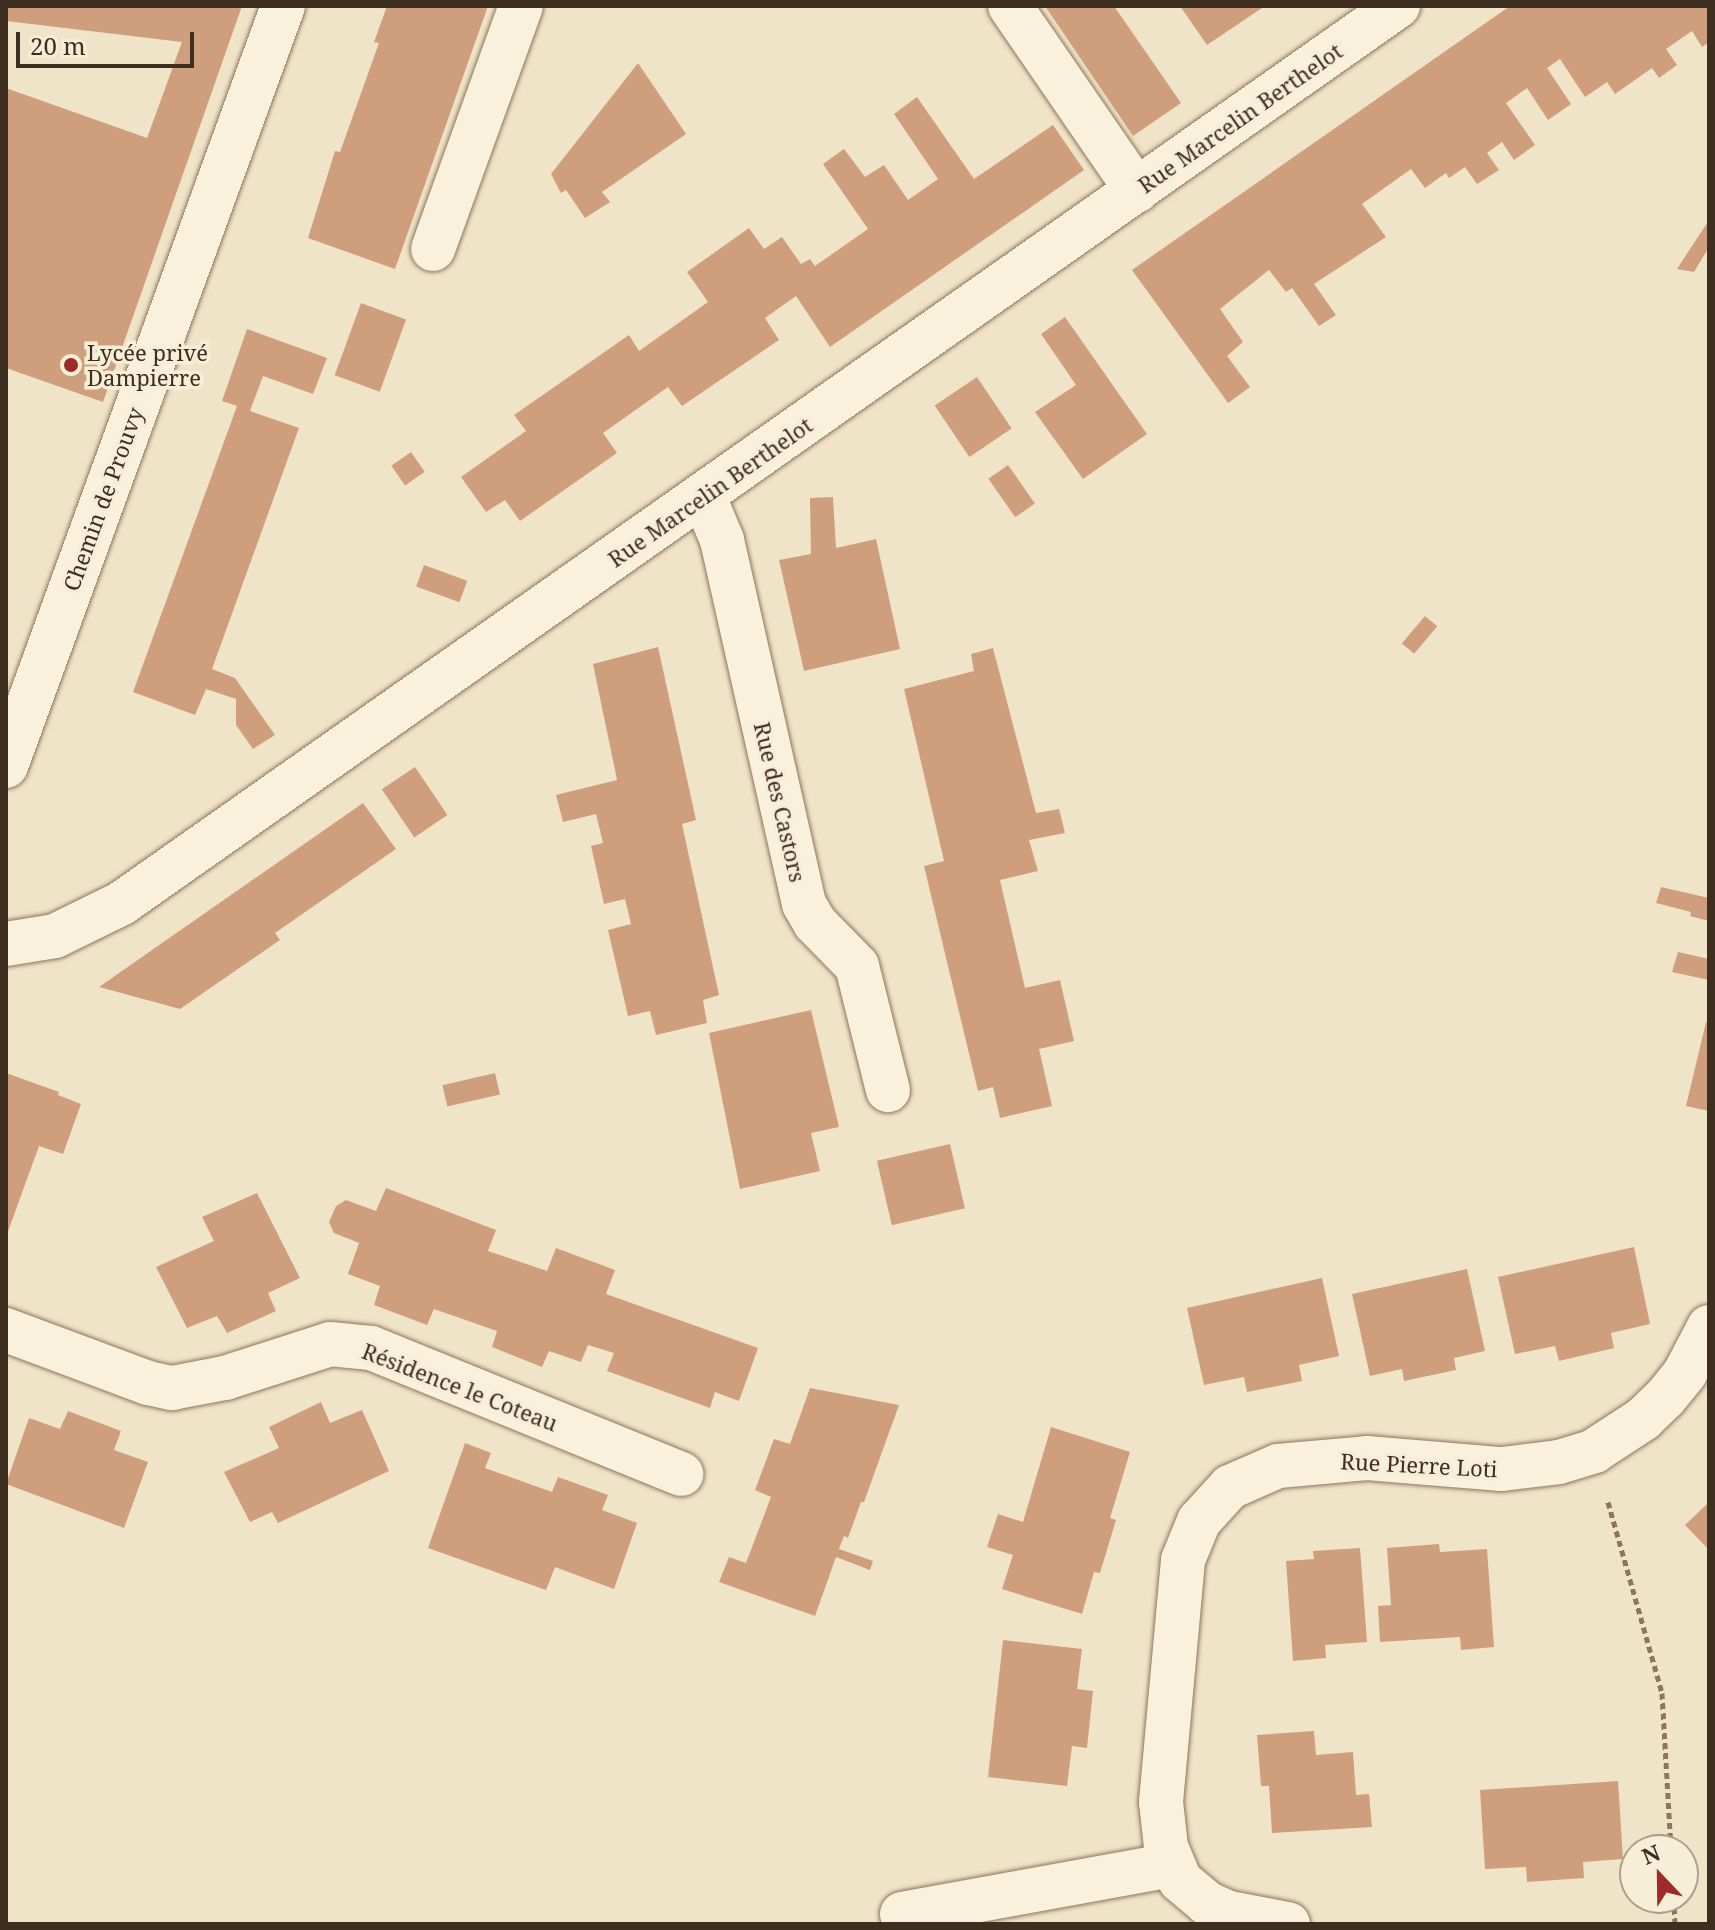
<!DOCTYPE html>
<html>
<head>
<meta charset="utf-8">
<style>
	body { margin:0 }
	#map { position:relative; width:1715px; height:1930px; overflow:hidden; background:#f0e4c8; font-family:"Noto Serif",serif }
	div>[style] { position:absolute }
	.building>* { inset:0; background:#cf9f7d; transform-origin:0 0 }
	.path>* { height:5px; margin-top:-2.5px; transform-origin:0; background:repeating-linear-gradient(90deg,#8d765c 0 6px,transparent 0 10px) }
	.roads { filter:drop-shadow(0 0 2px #8d765c) drop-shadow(0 0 2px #8d765c) }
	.minor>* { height:44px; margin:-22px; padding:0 22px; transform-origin:22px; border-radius:22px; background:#faf1dc }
	.dots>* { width:22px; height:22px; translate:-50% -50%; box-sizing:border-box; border:4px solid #f7eed8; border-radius:50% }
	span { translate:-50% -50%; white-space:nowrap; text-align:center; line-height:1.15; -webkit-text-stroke:7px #f7eed8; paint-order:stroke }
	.street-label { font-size:22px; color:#3d2e20 }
	.poi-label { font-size:22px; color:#3d2e20 }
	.left { translate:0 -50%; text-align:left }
	.frame { position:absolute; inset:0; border:8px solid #3d2e20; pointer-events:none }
	.north { position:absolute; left:1619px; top:1834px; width:80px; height:80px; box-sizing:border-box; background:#f7eed8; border:2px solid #ada18e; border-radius:50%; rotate:338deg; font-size:22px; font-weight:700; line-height:32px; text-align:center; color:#3d2e20 }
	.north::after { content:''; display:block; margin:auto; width:28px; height:36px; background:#9e2a2b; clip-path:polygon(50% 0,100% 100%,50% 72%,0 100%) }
	.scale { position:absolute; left:16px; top:32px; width:178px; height:36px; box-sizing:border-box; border:4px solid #3d2e20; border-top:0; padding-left:10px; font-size:24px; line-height:28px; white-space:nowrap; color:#3d2e20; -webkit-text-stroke:6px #f7eed8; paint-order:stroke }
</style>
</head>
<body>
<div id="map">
	<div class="building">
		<i style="clip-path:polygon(6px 6px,242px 6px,103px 402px,6px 368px,6px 88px,147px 138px,182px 42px,6px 21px)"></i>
		<i style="clip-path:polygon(387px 6px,488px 6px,395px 269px,308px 238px,335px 151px,340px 152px,379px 43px,374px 42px)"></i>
		<i style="clip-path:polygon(1045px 6px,1114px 6px,1181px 103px,1133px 136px)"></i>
		<i style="clip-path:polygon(1180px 6px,1265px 6px,1207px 45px)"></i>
		<i style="clip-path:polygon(1510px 6px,1709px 6px,1709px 42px,1702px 47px,1692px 31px,1666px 49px,1677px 65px,1659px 78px,1652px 68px,1615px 94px,1607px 82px,1585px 97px,1560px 59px,1547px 68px,1571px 104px,1548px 120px,1527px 88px,1506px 103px,1535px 145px,1514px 160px,1502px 142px,1487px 153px,1499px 170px,1477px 184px,1465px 167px,1449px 178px,1446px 173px,1425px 188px,1411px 169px,1362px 204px,1386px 237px,1314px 284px,1336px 315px,1319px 326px,1292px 288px,1286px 292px,1269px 270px,1220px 309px,1243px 342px,1227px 356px,1250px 387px,1228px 403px,1132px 270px)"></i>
		<i style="clip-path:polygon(638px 63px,686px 134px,602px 192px,610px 202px,585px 218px,566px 190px,561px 193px,551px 174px)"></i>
		<i style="clip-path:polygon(917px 97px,974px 179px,1053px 125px,1084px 170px,830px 347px,796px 296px,765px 318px,779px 340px,682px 406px,668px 387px,603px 433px,617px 453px,520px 521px,505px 500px,486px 512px,461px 477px,526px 431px,514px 415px,629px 335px,639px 351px,708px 302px,687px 272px,749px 228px,764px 249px,782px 237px,801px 264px,810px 259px,815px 266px,868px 229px,823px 164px,844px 149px,865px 177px,884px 165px,908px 200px,938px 179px,894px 114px)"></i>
		<i style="clip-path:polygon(1709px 220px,1709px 247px,1694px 272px,1677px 269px)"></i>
		<i style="left:361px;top:303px;width:48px;height:77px;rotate:20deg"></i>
		<i style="clip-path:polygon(1065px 317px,1147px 434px,1083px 479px,1035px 412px,1076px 385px,1041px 334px)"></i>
		<i style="clip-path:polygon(247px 329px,327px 358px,313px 394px,263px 376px,250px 411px,299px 428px,212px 669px,235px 678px,275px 735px,253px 749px,236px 725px,236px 699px,206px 689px,195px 715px,133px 692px,237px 406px,222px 401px)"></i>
		<i style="left:977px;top:377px;width:62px;height:51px;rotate:56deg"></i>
		<i style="left:411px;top:452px;width:24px;height:24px;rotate:55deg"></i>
		<i style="left:1008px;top:465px;width:47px;height:24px;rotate:55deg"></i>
		<i style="clip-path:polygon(833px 497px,836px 548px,876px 539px,900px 649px,804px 671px,779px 560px,811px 554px,810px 498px)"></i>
		<i style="left:424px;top:565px;width:46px;height:23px;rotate:20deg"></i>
		<i style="left:1425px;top:616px;width:16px;height:36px;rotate:40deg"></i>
		<i style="clip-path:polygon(658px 647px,696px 820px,682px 824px,719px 995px,703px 1000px,707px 1023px,656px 1035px,650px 1011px,628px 1016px,608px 930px,631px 924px,625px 899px,604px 904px,591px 846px,603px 843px,596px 814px,563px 822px,556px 795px,617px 780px,593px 664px)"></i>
		<i style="clip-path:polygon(993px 648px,1036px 813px,1059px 809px,1065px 833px,1029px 840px,1038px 871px,1000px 880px,1025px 988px,1060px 980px,1074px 1041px,1039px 1049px,1052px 1106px,1000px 1118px,993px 1087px,978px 1091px,924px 866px,944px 861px,904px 689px,974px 671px,971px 654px)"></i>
		<i style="left:415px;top:767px;width:58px;height:40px;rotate:56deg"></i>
		<i style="clip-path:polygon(363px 803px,396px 849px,275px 933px,280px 940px,180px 1009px,99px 987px)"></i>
		<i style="clip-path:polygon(1661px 887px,1709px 898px,1709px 921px,1690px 916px,1691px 912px,1656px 903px)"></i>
		<i style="clip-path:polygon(1678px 952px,1709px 959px,1709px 980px,1672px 972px)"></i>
		<i style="clip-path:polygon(811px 1010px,839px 1127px,811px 1133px,820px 1171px,740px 1189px,709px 1033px)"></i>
		<i style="clip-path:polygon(1706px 1022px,1709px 1023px,1709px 1111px,1686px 1106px)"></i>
		<i style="clip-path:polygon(6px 1073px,59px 1092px,58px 1095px,81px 1104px,63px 1154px,39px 1146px,6px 1237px)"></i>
		<i style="left:495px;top:1073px;width:22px;height:54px;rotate:77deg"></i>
		<i style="left:950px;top:1144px;width:66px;height:75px;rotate:77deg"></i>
		<i style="clip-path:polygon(386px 1188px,496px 1230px,488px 1251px,547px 1271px,556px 1248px,615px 1270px,606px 1294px,758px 1348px,739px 1401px,715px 1392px,710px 1408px,607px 1371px,614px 1353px,588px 1345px,581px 1362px,549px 1351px,542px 1367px,492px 1347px,497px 1331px,434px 1309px,427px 1325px,374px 1305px,380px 1286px,348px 1274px,359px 1243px,334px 1233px,329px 1222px,336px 1206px,346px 1200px,376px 1211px)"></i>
		<i style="clip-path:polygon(257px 1193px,300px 1278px,268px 1293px,276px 1311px,227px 1333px,217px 1316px,187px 1328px,156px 1267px,214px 1241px,202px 1217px)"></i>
		<i style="clip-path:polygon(1634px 1247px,1650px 1324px,1611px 1333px,1614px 1348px,1559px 1361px,1555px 1346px,1515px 1354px,1498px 1277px)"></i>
		<i style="clip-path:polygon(1467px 1269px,1485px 1351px,1454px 1358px,1456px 1370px,1404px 1381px,1402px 1369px,1370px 1376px,1352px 1294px)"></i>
		<i style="clip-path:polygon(1322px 1278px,1339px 1356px,1299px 1365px,1302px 1381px,1247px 1392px,1244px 1377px,1204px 1385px,1187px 1308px)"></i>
		<i style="clip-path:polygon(810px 1388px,899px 1405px,864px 1502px,861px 1502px,848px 1538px,844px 1536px,839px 1549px,873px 1561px,870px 1570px,836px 1557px,815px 1616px,719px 1582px,729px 1557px,746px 1563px,771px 1497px,755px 1490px,774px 1439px,790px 1444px)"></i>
		<i style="clip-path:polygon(321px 1402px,330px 1423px,362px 1410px,389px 1471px,278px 1523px,272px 1512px,250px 1522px,224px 1472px,279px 1448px,269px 1427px)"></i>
		<i style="clip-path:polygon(68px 1411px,121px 1431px,114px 1450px,148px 1462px,124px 1528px,6px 1484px,29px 1418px,60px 1429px)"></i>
		<i style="clip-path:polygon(1051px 1427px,1130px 1452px,1110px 1518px,1116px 1520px,1100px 1573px,1094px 1572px,1082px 1614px,1002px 1589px,1013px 1555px,987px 1547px,998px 1514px,1023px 1522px)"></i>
		<i style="clip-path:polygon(465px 1443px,491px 1453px,485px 1468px,552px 1492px,558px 1477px,608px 1495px,602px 1510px,637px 1523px,614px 1589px,555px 1567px,546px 1590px,428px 1548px)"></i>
		<i style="clip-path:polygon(1709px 1502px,1709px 1550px,1685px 1525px)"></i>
		<i style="clip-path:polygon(1439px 1544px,1440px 1552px,1487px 1549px,1494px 1647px,1461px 1650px,1460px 1637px,1380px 1642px,1378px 1606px,1391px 1605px,1387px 1548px)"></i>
		<i style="clip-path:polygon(1360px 1548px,1367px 1642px,1325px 1645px,1326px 1658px,1293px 1661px,1286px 1561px,1314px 1559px,1313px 1551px)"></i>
		<i style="clip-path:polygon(1003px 1640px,1082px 1649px,1077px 1689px,1093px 1691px,1087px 1748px,1072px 1746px,1067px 1786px,988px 1777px)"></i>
		<i style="clip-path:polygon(1314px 1731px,1316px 1755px,1353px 1752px,1356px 1795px,1369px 1794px,1372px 1827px,1272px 1833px,1269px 1786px,1261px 1786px,1257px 1735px)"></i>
		<i style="clip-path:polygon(1618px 1781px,1623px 1859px,1583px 1862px,1584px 1878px,1527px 1882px,1526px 1867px,1485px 1869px,1480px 1790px)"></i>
	</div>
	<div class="path">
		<i style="left:1608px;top:1502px;width:198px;rotate:74.2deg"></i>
		<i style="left:1662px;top:1693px;width:157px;rotate:86.7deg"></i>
		<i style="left:1674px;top:1898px;width:26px;rotate:88deg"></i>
	</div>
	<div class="roads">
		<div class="minor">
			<i style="left:1010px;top:6px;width:224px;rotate:55.5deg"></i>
			<i style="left:433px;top:249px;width:258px;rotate:-70.1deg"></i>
			<i style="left:704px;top:497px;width:47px;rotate:67.3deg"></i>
			<i style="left:722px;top:540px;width:373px;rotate:77.3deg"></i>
			<i style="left:804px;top:904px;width:22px;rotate:60deg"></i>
			<i style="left:815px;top:923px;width:60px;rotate:45.7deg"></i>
			<i style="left:857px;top:966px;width:128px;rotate:76deg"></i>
			<i style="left:6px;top:766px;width:809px;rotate:-69.97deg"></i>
			<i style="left:6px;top:944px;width:50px;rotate:-9.3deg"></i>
			<i style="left:55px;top:936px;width:75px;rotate:-26.2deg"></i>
			<i style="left:122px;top:903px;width:1560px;rotate:-35.11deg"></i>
			<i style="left:6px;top:1330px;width:152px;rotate:20.5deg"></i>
			<i style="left:148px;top:1383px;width:25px;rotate:12deg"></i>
			<i style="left:172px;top:1388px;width:54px;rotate:-10.7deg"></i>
			<i style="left:225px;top:1378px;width:110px;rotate:-17.9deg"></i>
			<i style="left:330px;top:1344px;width:41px;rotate:5.6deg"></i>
			<i style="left:371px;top:1348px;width:335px;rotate:22.1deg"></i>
			<i style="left:902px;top:1914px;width:274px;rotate:-10.3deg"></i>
			<i style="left:1288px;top:1924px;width:60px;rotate:-169.4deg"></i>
			<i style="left:1229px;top:1913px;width:24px;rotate:-156deg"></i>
			<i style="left:1207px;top:1903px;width:35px;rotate:-140deg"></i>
			<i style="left:1180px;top:1880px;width:36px;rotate:-113deg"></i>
			<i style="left:1166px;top:1847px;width:45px;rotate:-96.3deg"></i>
			<i style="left:1161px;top:1802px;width:243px;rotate:-84.8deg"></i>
			<i style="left:1183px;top:1560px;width:42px;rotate:-67.7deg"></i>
			<i style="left:1199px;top:1521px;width:46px;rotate:-47.6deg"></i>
			<i style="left:1230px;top:1487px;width:52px;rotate:-23.6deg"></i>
			<i style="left:1278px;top:1466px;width:89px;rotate:-5.1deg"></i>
			<i style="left:1367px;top:1458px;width:135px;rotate:4.7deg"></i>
			<i style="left:1502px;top:1469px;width:57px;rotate:-7deg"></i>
			<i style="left:1559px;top:1462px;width:37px;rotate:-17deg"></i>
			<i style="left:1594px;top:1451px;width:59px;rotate:-33.1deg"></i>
			<i style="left:1643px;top:1419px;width:30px;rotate:-44deg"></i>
			<i style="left:1665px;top:1398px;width:32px;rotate:-51deg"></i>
			<i style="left:1685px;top:1373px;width:52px;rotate:-62.4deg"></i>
		</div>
	</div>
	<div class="dots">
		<i style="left:71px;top:365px;background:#9e2a2b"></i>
	</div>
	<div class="street-label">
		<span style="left:1240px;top:118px;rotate:-35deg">Rue Marcelin Berthelot</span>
		<span style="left:710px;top:492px;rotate:-35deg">Rue Marcelin Berthelot</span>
		<span style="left:103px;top:499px;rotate:-70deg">Chemin de Prouvy</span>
		<span style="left:780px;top:802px;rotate:77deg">Rue des Castors</span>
		<span style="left:460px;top:1387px;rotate:21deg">Résidence le Coteau</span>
		<span style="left:1419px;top:1465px;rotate:3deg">Rue Pierre Loti</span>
	</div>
	<div class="poi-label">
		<span class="left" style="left:87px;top:365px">Lycée privé<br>Dampierre</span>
	</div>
	<div class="frame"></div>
	<div class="north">N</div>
	<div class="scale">20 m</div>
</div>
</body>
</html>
